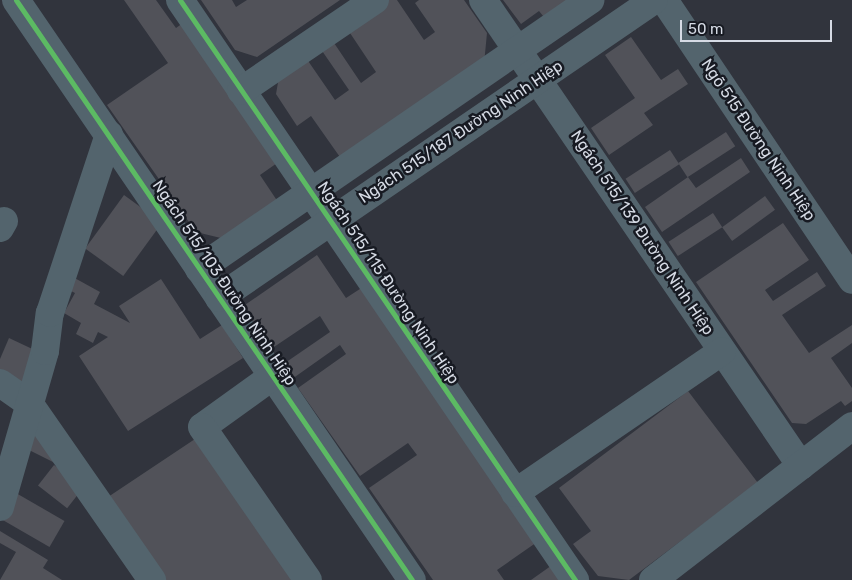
<!DOCTYPE html>
<html>
<head>
<meta charset="utf-8">
<style>
	body { margin:0 }
	#map { position:relative; width:852px; height:580px; overflow:hidden; background:#31343d; font-family:Rubik,sans-serif }
	div>[style] { position:absolute }
	.building>* { inset:0; background:#515259; transform-origin:0 0 }
	.minor>* { height:28px; margin:-14px; padding:0 14px; transform-origin:14px; border-radius:14px; background:#53646d }
	.cycleway>* { height:5px; margin:-2.5px; padding:0 2.5px; transform-origin:2.5px; border-radius:2.5px; background:#5cba63 }
	span { translate:-50% -50%; white-space:nowrap; text-align:center; line-height:1.15; -webkit-text-stroke:5px #171a22; paint-order:stroke }
	.street-label { font-size:16px; color:#d6dbe5 }
	.scale { position:absolute; left:680px; top:20px; width:152px; height:22px; box-sizing:border-box; border:2px solid #d6dbe5; border-top:0; padding-left:6px; font-size:15px; line-height:18px; white-space:nowrap; color:#d6dbe5; -webkit-text-stroke:4px #171a22; paint-order:stroke }
</style>
</head>
<body>
<div id="map">
	<div class="building">
		<i style="clip-path:polygon(124px 0,156px 0,176px 28px,183px 23px,280px 161px,260px 175px,278px 202px,225px 239px,196px 232px,107px 105px,168px 63px)"></i>
		<i style="clip-path:polygon(201px 0,232px 0,236px 7px,247px 0,340px 0,257px 57px,235px 50px)"></i>
		<i style="clip-path:polygon(385px 0,397px 0,424px 40px,435px 32px,415px 3px,419px 0,464px 0,487px 33px,484px 64px,342px 160px,311px 116px,297px 126px,276px 94px,280px 71px,304px 55px,335px 100px,349px 90px,318px 45px,330px 37px,361px 83px,376px 72px,346px 27px)"></i>
		<i style="clip-path:polygon(503px 0,579px 0,548px 22px,539px 11px,521px 24px)"></i>
		<i style="clip-path:polygon(631px 37px,661px 80px,678px 69px,688px 84px,644px 113px,653px 125px,609px 155px,591px 128px,635px 98px,605px 55px)"></i>
		<i style="left:726px;top:132px;width:17px;height:57px;rotate:57deg"></i>
		<i style="left:670px;top:150px;width:17px;height:53px;rotate:57deg"></i>
		<i style="clip-path:polygon(741px 158px,750px 172px,662px 232px,645px 207px,688px 177px,696px 188px)"></i>
		<i style="left:124px;top:195px;width:47px;height:66px;rotate:36deg"></i>
		<i style="left:765px;top:196px;width:17px;height:53px;rotate:54deg"></i>
		<i style="left:713px;top:213px;width:17px;height:53px;rotate:57deg"></i>
		<i style="clip-path:polygon(783px 223px,809px 260px,765px 290px,773px 301px,817px 272px,826px 286px,782px 315px,809px 353px,852px 325px,852px 343px,831px 358px,852px 388px,852px 401px,845px 406px,841px 401px,806px 424px,792px 423px,696px 282px)"></i>
		<i style="clip-path:polygon(317px 255px,346px 298px,363px 287px,540px 540px,497px 570px,504px 580px,433px 580px,369px 488px,417px 455px,408px 443px,360px 476px,298px 388px,346px 354px,340px 345px,292px 379px,282px 365px,330px 332px,320px 316px,271px 349px,242px 307px)"></i>
		<i style="clip-path:polygon(71px 276px,100px 292px,94px 304px,130px 323px,119px 306px,161px 279px,200px 339px,222px 325px,243px 358px,128px 431px,79px 356px,108px 337px,98px 332px,93px 343px,76px 334px,81px 323px,64px 313px,75px 293px,65px 288px)"></i>
		<i style="clip-path:polygon(9px 338px,43px 354px,27px 387px,0 380px,0 359px)"></i>
		<i style="clip-path:polygon(688px 391px,758px 483px,629px 580px,598px 576px,573px 544px,591px 531px,559px 488px)"></i>
		<i style="clip-path:polygon(35px 422px,55px 463px,23px 447px)"></i>
		<i style="clip-path:polygon(204px 433px,304px 580px,160px 580px,105px 499px)"></i>
		<i style="left:54px;top:465px;width:37px;height:26px;rotate:38deg"></i>
		<i style="left:16px;top:493px;width:56px;height:30px;rotate:30deg"></i>
		<i style="clip-path:polygon(0 531px,48px 560px,43px 568px,62px 580px,0 580px,16px 552px,0 543px)"></i>
		<i style="clip-path:polygon(555px 563px,567px 580px,531px 580px)"></i>
	</div>
	<div class="minor">
		<i style="left:16px;top:0;width:702px;rotate:55.68deg"></i>
		<i style="left:180px;top:0;width:702px;rotate:55.74deg"></i>
		<i style="left:483px;top:0;width:564px;rotate:55.69deg"></i>
		<i style="left:664px;top:0;width:337px;rotate:56.1deg"></i>
		<i style="left:241px;top:91px;width:162px;rotate:-34.2deg"></i>
		<i style="left:0;top:228px;width:8px;rotate:-60deg"></i>
		<i style="left:199px;top:269px;width:475px;rotate:-34.5deg"></i>
		<i style="left:219px;top:298px;width:527px;rotate:-34.41deg"></i>
		<i style="left:273px;top:376px;width:87px;rotate:144.3deg"></i>
		<i style="left:202px;top:427px;width:186px;rotate:55.3deg"></i>
		<i style="left:0;top:383px;width:35px;rotate:35deg"></i>
		<i style="left:29px;top:403px;width:216px;rotate:55.2deg"></i>
		<i style="left:515px;top:493px;width:251px;rotate:-34.4deg"></i>
		<i style="left:0;top:507px;width:162px;rotate:-73.9deg"></i>
		<i style="left:45px;top:351px;width:38px;rotate:-83deg"></i>
		<i style="left:50px;top:313px;width:188px;rotate:-71.7deg"></i>
		<i style="left:653px;top:580px;width:252px;rotate:-37.7deg"></i>
	</div>
	<div class="cycleway">
		<i style="left:16px;top:0;width:702px;rotate:55.68deg"></i>
		<i style="left:180px;top:0;width:702px;rotate:55.74deg"></i>
	</div>
	<div class="street-label">
		<span style="left:461px;top:132px;rotate:-34deg">Ngách 515/187 Đường Ninh Hiệp</span>
		<span style="left:758px;top:140px;rotate:56deg">Ngõ 515 Đường Ninh Hiệp</span>
		<span style="left:642px;top:233px;rotate:56deg">Ngách 515/139 Đường Ninh Hiệp</span>
		<span style="left:224px;top:283px;rotate:56deg">Ngách 515/103 Đường Ninh Hiệp</span>
		<span style="left:388px;top:283px;rotate:56deg">Ngách 515/115 Đường Ninh Hiệp</span>
	</div>
	<div class="scale">50 m</div>
</div>
</body>
</html>
